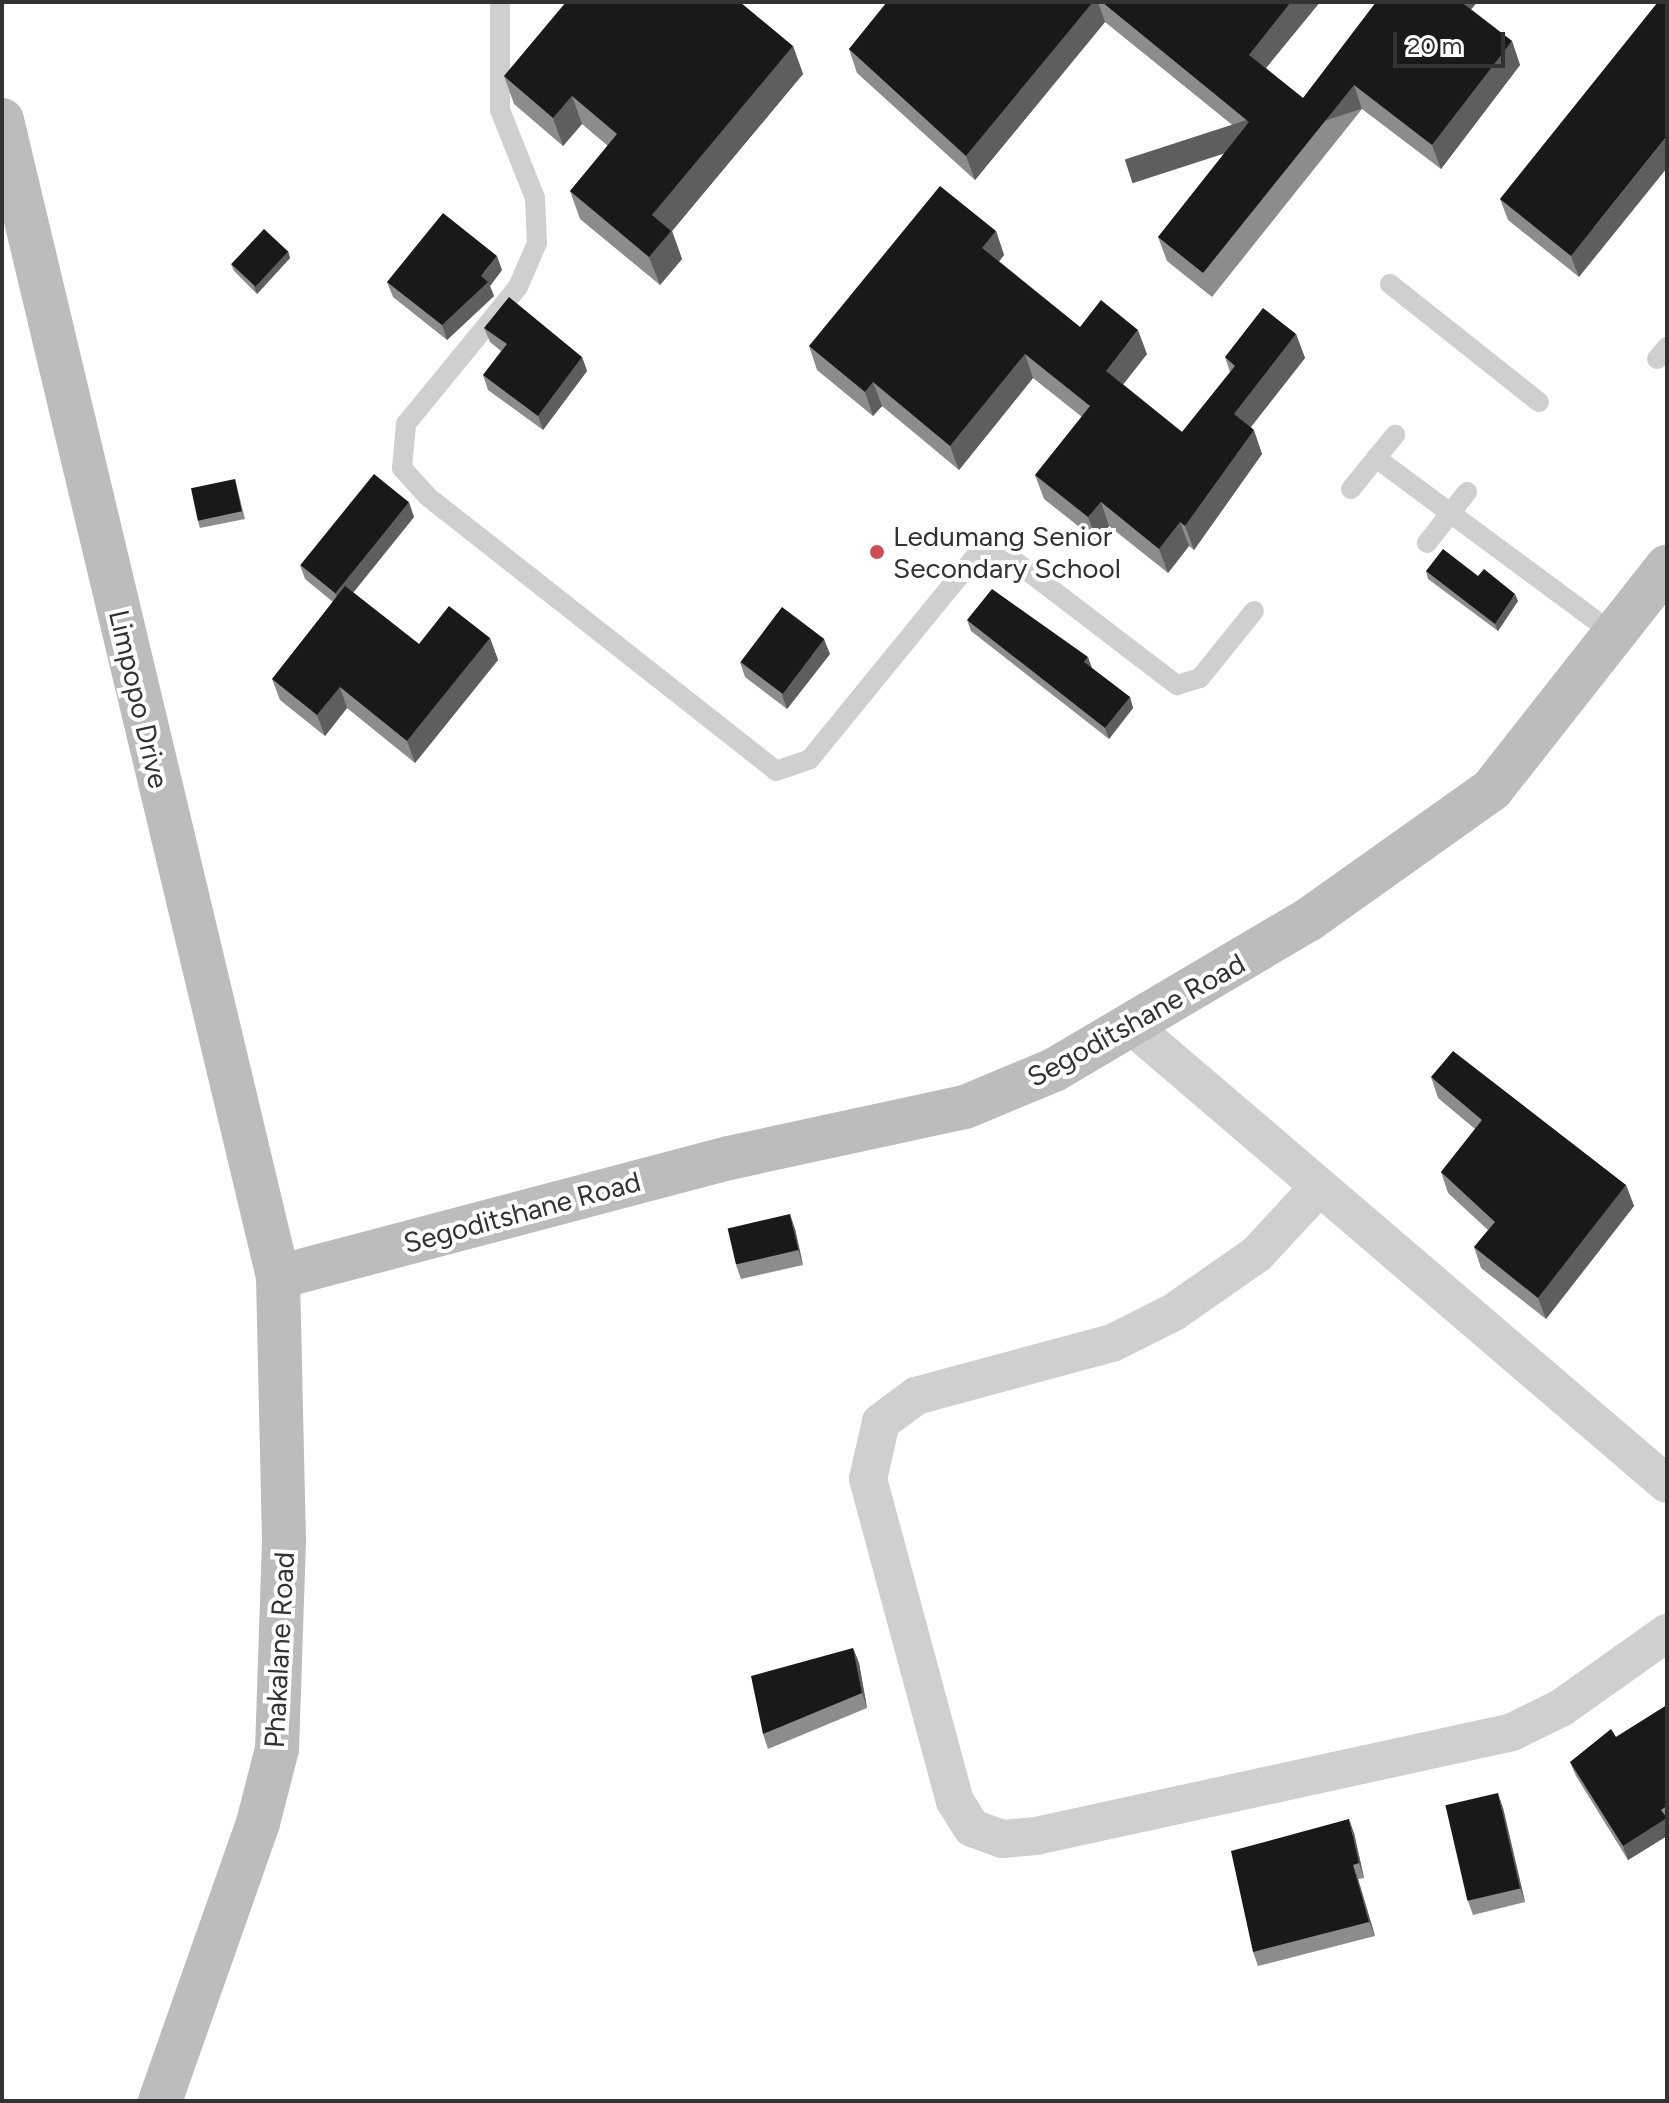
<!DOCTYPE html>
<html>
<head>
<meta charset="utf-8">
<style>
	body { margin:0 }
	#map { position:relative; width:1669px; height:2103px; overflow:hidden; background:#fff; font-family:Figtree,sans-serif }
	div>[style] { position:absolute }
	.lane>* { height:20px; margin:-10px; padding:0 10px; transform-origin:10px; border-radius:10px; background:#cfcfcf }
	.street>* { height:38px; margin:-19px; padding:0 19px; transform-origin:19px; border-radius:19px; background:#cfcfcf }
	.secondary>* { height:44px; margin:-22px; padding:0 22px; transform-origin:22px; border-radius:22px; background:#bcbcbc }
	.wall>* { inset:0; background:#8c8c8c }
	.shaded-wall>* { inset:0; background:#5e5e5e; transform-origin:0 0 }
	.building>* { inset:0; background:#191919; transform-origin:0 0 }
	.dots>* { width:22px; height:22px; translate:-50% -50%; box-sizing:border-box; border:4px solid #fff; border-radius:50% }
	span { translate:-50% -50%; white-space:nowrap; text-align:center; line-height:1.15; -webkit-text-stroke:8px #fff; paint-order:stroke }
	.poi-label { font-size:28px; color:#323232 }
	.left { translate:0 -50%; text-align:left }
	.street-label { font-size:28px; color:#323232 }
	.frame { position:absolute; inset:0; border:4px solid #323232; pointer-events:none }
	.scale { position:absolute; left:1393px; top:32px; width:112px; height:36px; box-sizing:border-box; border:4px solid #323232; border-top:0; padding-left:10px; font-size:24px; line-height:28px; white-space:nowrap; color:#323232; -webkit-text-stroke:6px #fff; paint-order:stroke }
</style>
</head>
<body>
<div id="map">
	<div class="lane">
		<i style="left:500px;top:2px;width:108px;rotate:90deg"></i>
		<i style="left:500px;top:110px;width:95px;rotate:68.3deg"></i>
		<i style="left:535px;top:198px;width:45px;rotate:87.5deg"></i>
		<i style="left:537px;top:243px;width:48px;rotate:113.4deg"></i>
		<i style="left:518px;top:287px;width:177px;rotate:129.3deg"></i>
		<i style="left:406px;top:424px;width:44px;rotate:95.2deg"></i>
		<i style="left:402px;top:468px;width:38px;rotate:48deg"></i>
		<i style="left:427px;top:496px;width:444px;rotate:38.2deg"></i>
		<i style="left:776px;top:771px;width:36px;rotate:-19deg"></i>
		<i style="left:810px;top:759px;width:258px;rotate:-50.8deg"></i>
		<i style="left:973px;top:559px;width:35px;rotate:-5deg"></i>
		<i style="left:1008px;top:556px;width:213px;rotate:37.4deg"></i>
		<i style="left:1177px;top:685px;width:24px;rotate:-17deg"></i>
		<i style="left:1200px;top:678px;width:86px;rotate:-51.1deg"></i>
		<i style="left:1390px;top:284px;width:190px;rotate:38.4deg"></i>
		<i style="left:1657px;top:359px;width:16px;rotate:-50deg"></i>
		<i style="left:1376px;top:458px;width:296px;rotate:36.5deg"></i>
		<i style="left:1351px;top:489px;width:70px;rotate:-50.8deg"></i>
		<i style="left:1427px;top:543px;width:65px;rotate:-51.9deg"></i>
	</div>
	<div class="street">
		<i style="left:1134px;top:1028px;width:701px;rotate:40.55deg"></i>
		<i style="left:1317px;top:1189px;width:88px;rotate:132.7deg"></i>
		<i style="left:1257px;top:1254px;width:101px;rotate:145.1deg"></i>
		<i style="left:1174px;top:1312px;width:69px;rotate:153.4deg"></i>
		<i style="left:1112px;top:1343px;width:203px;rotate:164.9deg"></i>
		<i style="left:916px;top:1396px;width:44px;rotate:143.4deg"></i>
		<i style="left:881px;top:1422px;width:58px;rotate:102.8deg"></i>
		<i style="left:868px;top:1479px;width:334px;rotate:74.9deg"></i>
		<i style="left:955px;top:1801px;width:32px;rotate:58deg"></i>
		<i style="left:972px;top:1828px;width:32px;rotate:20deg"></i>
		<i style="left:1002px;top:1839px;width:34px;rotate:-5deg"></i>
		<i style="left:1036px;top:1836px;width:487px;rotate:-12.3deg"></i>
		<i style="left:1512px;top:1732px;width:55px;rotate:-26.1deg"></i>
		<i style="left:1561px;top:1708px;width:130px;rotate:-35.3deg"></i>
	</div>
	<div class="secondary">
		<i style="left:2px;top:120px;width:1189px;rotate:76.58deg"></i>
		<i style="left:278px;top:1277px;width:263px;rotate:88.7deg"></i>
		<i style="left:284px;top:1540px;width:209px;rotate:91.9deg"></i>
		<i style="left:277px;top:1749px;width:76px;rotate:104.4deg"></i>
		<i style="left:258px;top:1823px;width:295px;rotate:109.4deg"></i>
		<i style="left:278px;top:1277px;width:466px;rotate:-14.8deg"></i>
		<i style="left:729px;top:1158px;width:241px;rotate:-12.2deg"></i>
		<i style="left:965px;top:1107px;width:96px;rotate:-22.6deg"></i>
		<i style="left:1054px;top:1070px;width:295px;rotate:-30.6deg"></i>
		<i style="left:1308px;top:920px;width:226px;rotate:-35.4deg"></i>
		<i style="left:1492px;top:789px;width:283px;rotate:-51.8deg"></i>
	</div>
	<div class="wall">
		<i style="clip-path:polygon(887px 2px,1320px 2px,1266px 68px,1303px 98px,1477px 2px,1471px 9px,1512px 41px,1520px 65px,1441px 169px,1362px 109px,1212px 297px,1167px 261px,1158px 237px,1241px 132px,1105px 22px,975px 180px,857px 73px,849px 49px)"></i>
		<i style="clip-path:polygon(1658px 2px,1579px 277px,1508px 220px,1500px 199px)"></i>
		<i style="clip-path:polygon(793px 46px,803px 74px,672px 231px,682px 259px,660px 285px,580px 219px,570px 191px,608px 146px,582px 124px,563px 146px,514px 104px,504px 76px)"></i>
		<i style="clip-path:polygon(996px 231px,1004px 255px,999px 261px,1080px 327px,1147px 354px,1123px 384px,1182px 432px,1230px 372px,1225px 357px,1296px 334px,1305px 358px,1251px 427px,1262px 454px,1194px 550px,1189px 546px,1168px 573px,1109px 526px,1097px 541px,1044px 499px,1035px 475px,1082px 417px,1033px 378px,959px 470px,882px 406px,873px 416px,817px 370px,809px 346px)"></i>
		<i style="clip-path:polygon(288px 251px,290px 258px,257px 294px,234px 271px,231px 264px)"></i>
		<i style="clip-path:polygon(502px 270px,490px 286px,494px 296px,447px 340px,393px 297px,387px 282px)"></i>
		<i style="clip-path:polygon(484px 328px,582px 357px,587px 371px,543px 430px,488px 390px,483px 375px,501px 351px,490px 342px)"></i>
		<i style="clip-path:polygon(235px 479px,245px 519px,200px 528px,198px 521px)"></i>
		<i style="clip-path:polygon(414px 517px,353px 592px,419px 644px,490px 638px,498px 660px,415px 763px,347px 708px,325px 736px,280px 700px,272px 679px,333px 602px,305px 579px,300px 565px)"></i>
		<i style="clip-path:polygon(1426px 571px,1478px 576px,1518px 601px,1498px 631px,1428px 579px)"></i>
		<i style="clip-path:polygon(967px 620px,1092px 668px,1130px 697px,1133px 708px,1109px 739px,971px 631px)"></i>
		<i style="clip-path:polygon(830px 654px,787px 709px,745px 677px,740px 662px)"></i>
		<i style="clip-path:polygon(1431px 1077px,1626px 1185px,1634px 1206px,1546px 1319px,1481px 1268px,1474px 1247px,1488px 1230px,1448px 1193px,1441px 1172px,1475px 1129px,1438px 1098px)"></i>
		<i style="clip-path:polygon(795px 1229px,803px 1265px,741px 1279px,736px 1265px)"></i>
		<i style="clip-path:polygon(853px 1648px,859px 1663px,867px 1708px,768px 1749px,763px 1734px)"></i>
		<i style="clip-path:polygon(1667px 1705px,1667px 1836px,1628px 1860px,1576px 1776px,1570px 1762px,1616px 1737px)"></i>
		<i style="clip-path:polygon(1503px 1808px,1525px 1902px,1473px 1915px,1468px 1901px)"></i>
		<i style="clip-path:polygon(1354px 1833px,1364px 1878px,1358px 1879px,1375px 1936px,1258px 1966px,1253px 1952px)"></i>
	</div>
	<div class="shaded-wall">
		<i style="clip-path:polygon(1093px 2px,1098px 2px,1105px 22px,975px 180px,966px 156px)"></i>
		<i style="clip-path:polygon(1291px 2px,1320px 2px,1257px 79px,1249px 55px)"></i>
		<i style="clip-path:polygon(1456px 2px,1477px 2px,1463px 20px)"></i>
		<i style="clip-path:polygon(1512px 41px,1520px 65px,1441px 169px,1432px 145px)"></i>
		<i style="clip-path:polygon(793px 46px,803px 74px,672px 231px,682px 259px,660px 285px,649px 257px,652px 215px)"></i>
		<i style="left:1354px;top:85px;width:25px;height:241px;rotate:72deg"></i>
		<i style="clip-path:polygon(572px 96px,582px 124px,563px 146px,553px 118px)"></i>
		<i style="clip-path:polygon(1667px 136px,1667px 168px,1579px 277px,1571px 256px)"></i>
		<i style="clip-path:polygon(996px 231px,1004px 255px,991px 272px,982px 248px)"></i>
		<i style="clip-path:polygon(288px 251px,290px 258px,257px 294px,254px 286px)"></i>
		<i style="clip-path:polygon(497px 256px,502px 270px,490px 286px,494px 296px,447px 340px,442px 325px)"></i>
		<i style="clip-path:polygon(1138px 330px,1147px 354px,1115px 395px,1106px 371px)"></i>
		<i style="clip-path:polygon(1296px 334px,1305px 358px,1242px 438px,1234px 414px)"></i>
		<i style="clip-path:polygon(1025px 354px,1033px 378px,959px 470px,950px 446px)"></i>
		<i style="clip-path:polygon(582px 357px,587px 371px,543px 430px,538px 416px)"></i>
		<i style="clip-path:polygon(873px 382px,882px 406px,873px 416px,865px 392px)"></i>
		<i style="clip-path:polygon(1254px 430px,1262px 454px,1194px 550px,1185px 526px)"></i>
		<i style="clip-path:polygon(409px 502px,414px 517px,341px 608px,335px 593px)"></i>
		<i style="clip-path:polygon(1101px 502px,1109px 526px,1097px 541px,1088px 517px)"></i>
		<i style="clip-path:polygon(1180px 522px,1189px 546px,1168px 573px,1159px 549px)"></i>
		<i style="clip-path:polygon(1515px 594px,1518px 601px,1498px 631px,1495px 624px)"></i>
		<i style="clip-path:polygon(490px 638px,498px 660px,415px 763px,407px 741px)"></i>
		<i style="clip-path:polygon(824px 639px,830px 654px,787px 709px,782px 695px)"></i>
		<i style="clip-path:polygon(1088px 657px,1092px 668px,1088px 673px,1084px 662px)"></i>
		<i style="clip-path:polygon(340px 687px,347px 708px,325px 736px,317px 715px)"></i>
		<i style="clip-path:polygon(1130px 697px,1133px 708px,1109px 739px,1105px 728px)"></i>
		<i style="clip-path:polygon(1626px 1185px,1634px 1206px,1546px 1319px,1538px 1298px)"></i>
		<i style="clip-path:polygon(790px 1214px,795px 1229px,803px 1265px,798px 1250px)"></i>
		<i style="clip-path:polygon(853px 1648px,859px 1663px,867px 1708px,862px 1693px)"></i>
		<i style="clip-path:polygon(1498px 1793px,1503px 1808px,1525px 1902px,1520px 1888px)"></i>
		<i style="clip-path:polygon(1667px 1818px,1667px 1836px,1628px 1860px,1623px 1846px)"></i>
		<i style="clip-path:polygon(1349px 1819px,1354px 1833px,1364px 1878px,1359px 1863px)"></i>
		<i style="clip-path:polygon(1353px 1865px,1358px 1879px,1375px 1936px,1369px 1922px)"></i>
	</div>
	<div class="building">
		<i style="clip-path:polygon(566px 2px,740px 2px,793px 46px,652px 215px,671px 231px,649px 257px,570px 191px,617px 134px,572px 96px,553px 118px,504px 76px)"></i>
		<i style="clip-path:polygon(887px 2px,1093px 2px,966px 156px,849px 49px)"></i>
		<i style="clip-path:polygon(1102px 2px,1291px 2px,1249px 55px,1303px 98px,1376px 2px,1461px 2px,1512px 41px,1432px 145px,1354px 85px,1203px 273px,1158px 237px,1249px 122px)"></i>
		<i style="clip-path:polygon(1658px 2px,1667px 2px,1667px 136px,1571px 256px,1500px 199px)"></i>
		<i style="clip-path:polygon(940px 186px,996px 231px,982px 248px,1080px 327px,1101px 300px,1138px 330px,1106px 371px,1182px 432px,1235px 366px,1225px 357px,1263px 308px,1296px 334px,1234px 414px,1254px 430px,1185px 526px,1180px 522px,1159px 549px,1101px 502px,1088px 517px,1035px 475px,1090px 406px,1025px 354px,950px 446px,873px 382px,865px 392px,809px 346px)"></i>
		<i style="clip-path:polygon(443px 213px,497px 256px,481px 276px,488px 282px,442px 325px,387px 282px)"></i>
		<i style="left:264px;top:229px;width:33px;height:48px;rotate:43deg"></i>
		<i style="clip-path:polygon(509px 297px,582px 357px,538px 416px,483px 375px,507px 344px,484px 328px)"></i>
		<i style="left:374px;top:474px;width:45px;height:117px;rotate:39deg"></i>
		<i style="left:235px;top:479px;width:33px;height:45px;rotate:78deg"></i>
		<i style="clip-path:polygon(1443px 549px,1478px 576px,1484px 569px,1515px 594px,1495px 624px,1426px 571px)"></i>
		<i style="clip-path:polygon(345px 586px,419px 644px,449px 606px,490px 638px,407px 741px,340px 687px,317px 715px,272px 679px)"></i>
		<i style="clip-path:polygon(992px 589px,1088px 657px,1084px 662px,1130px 697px,1105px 728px,967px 620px)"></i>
		<i style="left:782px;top:607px;width:53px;height:69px;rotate:37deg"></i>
		<i style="clip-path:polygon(1453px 1051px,1626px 1185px,1538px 1298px,1474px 1247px,1495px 1222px,1441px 1172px,1482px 1120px,1431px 1077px)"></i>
		<i style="left:790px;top:1214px;width:37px;height:64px;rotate:77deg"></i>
		<i style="clip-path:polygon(853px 1648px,862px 1693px,763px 1734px,751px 1676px)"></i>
		<i style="clip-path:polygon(1667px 1705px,1667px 1806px,1661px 1810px,1667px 1818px,1623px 1846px,1570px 1762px,1611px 1729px,1616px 1737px)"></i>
		<i style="left:1498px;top:1793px;width:98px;height:54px;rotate:77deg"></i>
		<i style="clip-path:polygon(1349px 1819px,1359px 1863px,1353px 1865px,1369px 1922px,1253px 1952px,1231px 1851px)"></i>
	</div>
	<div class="dots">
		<i style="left:877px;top:552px;background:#d14c55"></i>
	</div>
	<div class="poi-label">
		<span class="left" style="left:893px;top:552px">Ledumang Senior<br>Secondary School</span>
	</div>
	<div class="street-label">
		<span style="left:139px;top:699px;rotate:77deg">Limpopo Drive</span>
		<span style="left:1136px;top:1020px;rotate:-29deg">Segoditshane Road</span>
		<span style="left:522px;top:1212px;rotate:-15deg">Segoditshane Road</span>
		<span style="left:279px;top:1650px;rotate:-87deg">Phakalane Road</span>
	</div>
	<div class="frame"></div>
	<div class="scale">20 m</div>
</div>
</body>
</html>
